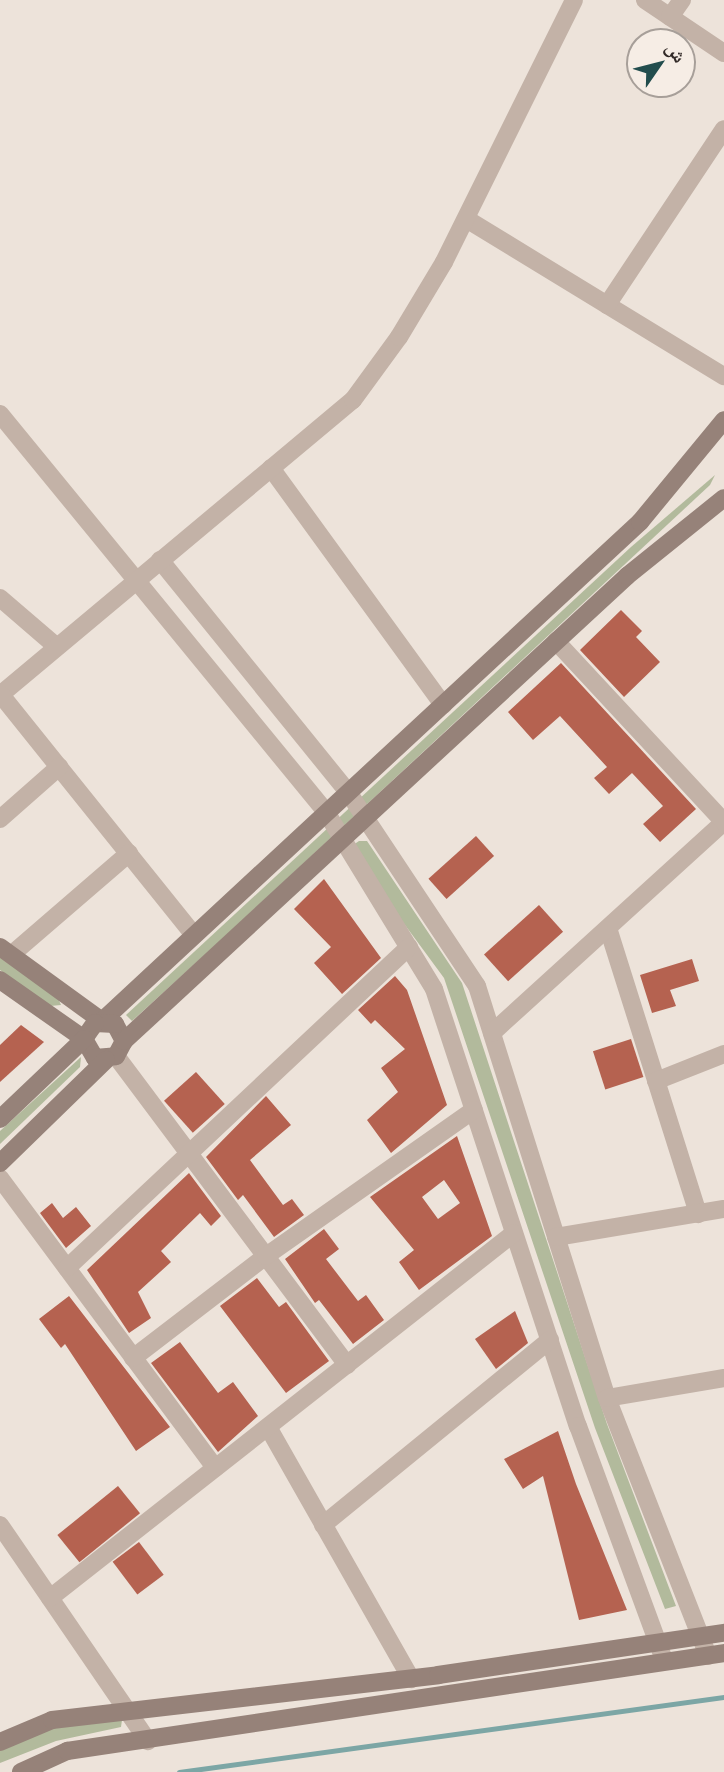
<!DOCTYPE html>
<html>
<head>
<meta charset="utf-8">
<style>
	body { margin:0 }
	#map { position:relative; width:724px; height:1772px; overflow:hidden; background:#ede3da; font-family:"Open Sans","Noto Naskh Arabic",sans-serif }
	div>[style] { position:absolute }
	.green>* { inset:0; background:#b2ba9c }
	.stream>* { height:5px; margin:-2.5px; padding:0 2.5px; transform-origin:2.5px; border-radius:2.5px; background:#7ca6a5 }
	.building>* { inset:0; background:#b56250; transform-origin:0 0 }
	.minor>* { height:18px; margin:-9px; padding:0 9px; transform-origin:9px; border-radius:9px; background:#c3b2a7 }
	.secondary>* { height:18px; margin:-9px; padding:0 9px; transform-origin:9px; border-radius:9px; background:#968279 }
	span { translate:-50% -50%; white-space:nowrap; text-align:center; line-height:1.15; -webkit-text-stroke:6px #f6ede5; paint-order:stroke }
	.north { position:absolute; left:626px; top:28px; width:70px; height:70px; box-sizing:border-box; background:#f6ede5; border:2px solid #a79f99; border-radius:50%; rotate:55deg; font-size:19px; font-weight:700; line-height:28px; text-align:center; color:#312927 }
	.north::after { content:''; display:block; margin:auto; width:24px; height:32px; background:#224d4d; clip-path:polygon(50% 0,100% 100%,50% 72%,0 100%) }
</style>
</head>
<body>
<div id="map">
	<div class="green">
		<i style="clip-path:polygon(715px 475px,710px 485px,221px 940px,132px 1021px,126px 1015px,631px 547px)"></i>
		<i style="clip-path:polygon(359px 841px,367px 841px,462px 983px,607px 1424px,676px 1606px,665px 1609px,595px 1428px,444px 978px,352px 853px,350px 847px)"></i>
		<i style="clip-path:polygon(0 956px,58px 998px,61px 1005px,50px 1006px,0 970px)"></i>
		<i style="clip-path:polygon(81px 1057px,80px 1067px,0 1144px,0 1131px)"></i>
		<i style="clip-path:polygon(122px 1720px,121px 1727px,56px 1741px,0 1763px,0 1750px,47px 1729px)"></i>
	</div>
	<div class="stream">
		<i style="left:179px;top:1772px;width:550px;rotate:-7.84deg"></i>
	</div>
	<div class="building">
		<i style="clip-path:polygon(621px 610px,642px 631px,636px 637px,660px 662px,624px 697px,580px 650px)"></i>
		<i style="clip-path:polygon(561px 663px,696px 809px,660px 842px,643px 824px,663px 806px,632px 773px,609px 794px,594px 778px,607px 767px,560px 716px,533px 740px,508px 712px)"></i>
		<i style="left:476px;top:836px;width:27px;height:64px;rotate:48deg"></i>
		<i style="clip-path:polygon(324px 879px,381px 958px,342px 994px,314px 963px,331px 947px,294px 909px)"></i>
		<i style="left:539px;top:905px;width:36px;height:74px;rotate:48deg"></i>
		<i style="clip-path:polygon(692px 959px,699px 981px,670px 990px,676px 1006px,652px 1013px,640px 975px)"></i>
		<i style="clip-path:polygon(395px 976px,407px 990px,447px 1105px,391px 1153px,367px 1120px,398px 1092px,381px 1068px,405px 1049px,375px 1020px,371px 1024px,358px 1010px)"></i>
		<i style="clip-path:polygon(21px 1025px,44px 1042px,0 1082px,0 1045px)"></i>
		<i style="left:631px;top:1039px;width:40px;height:40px;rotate:72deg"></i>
		<i style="left:196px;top:1072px;width:43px;height:43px;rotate:48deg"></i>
		<i style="clip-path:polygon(266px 1096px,291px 1125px,250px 1160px,283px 1205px,292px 1199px,304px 1215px,274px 1237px,243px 1195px,238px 1200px,206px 1157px)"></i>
		<i style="clip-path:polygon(evenodd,457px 1136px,492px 1236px,419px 1290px,399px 1262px,414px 1250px,370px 1197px,457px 1136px,444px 1180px,460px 1203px,438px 1219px,422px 1197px,444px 1180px)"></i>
		<i style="clip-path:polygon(189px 1173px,221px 1216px,211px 1226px,200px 1213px,161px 1251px,171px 1262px,138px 1292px,151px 1318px,129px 1333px,87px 1270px)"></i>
		<i style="clip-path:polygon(52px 1203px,63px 1218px,76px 1207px,91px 1226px,66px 1248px,40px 1213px)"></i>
		<i style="clip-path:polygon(324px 1229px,339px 1249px,326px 1259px,358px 1301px,366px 1295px,384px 1320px,353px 1344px,319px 1300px,315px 1303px,285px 1259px)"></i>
		<i style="clip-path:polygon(257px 1278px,279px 1307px,286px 1302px,329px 1361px,286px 1393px,220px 1306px)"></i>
		<i style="clip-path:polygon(69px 1296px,170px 1427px,136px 1451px,65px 1344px,61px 1348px,39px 1319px)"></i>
		<i style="clip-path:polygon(515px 1311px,528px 1343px,496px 1369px,475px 1339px)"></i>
		<i style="clip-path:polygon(180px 1342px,218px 1393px,233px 1382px,258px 1416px,218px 1452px,151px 1363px)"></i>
		<i style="clip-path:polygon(558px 1431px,576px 1484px,627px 1610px,579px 1620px,543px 1476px,523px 1489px,504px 1459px)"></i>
		<i style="left:118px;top:1486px;width:35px;height:78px;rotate:51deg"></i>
		<i style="left:139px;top:1542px;width:41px;height:33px;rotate:53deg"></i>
	</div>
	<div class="minor">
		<i style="left:645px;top:0;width:95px;rotate:33.9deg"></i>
		<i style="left:670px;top:17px;width:21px;rotate:-55deg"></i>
		<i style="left:468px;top:220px;width:300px;rotate:31.4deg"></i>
		<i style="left:607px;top:305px;width:211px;rotate:-56.4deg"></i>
		<i style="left:0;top:414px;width:514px;rotate:50.68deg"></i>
		<i style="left:326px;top:812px;width:207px;rotate:58.6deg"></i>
		<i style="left:434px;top:989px;width:460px;rotate:71.8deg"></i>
		<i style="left:578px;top:1426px;width:246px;rotate:69.8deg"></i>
		<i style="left:271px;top:468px;width:293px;rotate:54deg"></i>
		<i style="left:160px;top:560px;width:299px;rotate:51deg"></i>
		<i style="left:348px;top:792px;width:233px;rotate:56.4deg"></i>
		<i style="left:477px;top:986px;width:432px;rotate:72.5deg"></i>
		<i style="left:607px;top:1398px;width:277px;rotate:68.6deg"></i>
		<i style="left:0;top:598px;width:75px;rotate:40.7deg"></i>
		<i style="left:0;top:695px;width:460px;rotate:-39.9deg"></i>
		<i style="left:353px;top:400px;width:78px;rotate:-53.9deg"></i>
		<i style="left:399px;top:337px;width:87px;rotate:-59deg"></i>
		<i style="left:444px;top:262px;width:292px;rotate:-63.6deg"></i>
		<i style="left:1px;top:695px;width:308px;rotate:51.2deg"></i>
		<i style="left:0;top:819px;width:79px;rotate:-41.4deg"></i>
		<i style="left:608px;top:928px;width:300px;rotate:72.5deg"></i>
		<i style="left:11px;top:955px;width:156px;rotate:-40.8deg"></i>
		<i style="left:492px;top:1033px;width:314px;rotate:-42.3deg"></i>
		<i style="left:724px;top:822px;width:247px;rotate:-132.9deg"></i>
		<i style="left:116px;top:1056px;width:386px;rotate:53.2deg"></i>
		<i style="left:656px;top:1081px;width:73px;rotate:-21.7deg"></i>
		<i style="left:0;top:1178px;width:361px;rotate:53.4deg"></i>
		<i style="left:556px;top:1237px;width:170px;rotate:-9.5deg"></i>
		<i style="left:67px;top:1268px;width:469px;rotate:-43.2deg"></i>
		<i style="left:133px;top:1358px;width:168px;rotate:-37.5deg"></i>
		<i style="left:266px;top:1256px;width:254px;rotate:-35.1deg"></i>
		<i style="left:607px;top:1398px;width:119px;rotate:-9.7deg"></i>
		<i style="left:268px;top:1427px;width:290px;rotate:60.4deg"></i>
		<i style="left:0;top:1525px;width:262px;rotate:55.6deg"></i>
		<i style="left:323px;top:1525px;width:293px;rotate:-39.2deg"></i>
		<i style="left:50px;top:1598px;width:590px;rotate:-38.19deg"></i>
	</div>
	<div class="secondary">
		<i style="left:0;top:947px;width:126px;rotate:36deg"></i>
		<i style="left:102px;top:1021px;width:734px;rotate:-42.85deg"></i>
		<i style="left:640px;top:522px;width:132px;rotate:-50.5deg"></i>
		<i style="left:0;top:980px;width:103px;rotate:35.1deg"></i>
		<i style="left:84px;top:1039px;width:22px;rotate:60deg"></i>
		<i style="left:95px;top:1058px;width:21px;rotate:-5deg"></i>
		<i style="left:116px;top:1056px;width:17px;rotate:-62deg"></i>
		<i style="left:124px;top:1041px;width:19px;rotate:-118deg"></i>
		<i style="left:115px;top:1024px;width:20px;rotate:-177deg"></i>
		<i style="left:95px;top:1023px;width:19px;rotate:125deg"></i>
		<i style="left:84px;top:1039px;width:116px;rotate:136.4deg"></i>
		<i style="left:124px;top:1041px;width:685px;rotate:-42.75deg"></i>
		<i style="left:627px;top:576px;width:124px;rotate:-38.8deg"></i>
		<i style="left:0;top:1163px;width:148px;rotate:-44.2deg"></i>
		<i style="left:0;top:1742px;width:56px;rotate:-22.9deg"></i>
		<i style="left:52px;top:1720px;width:389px;rotate:-6.6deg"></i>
		<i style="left:438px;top:1675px;width:289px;rotate:-8.4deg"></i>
		<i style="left:21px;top:1772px;width:51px;rotate:-24.5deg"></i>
		<i style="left:67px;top:1751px;width:664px;rotate:-8.48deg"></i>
	</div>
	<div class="north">ش</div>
</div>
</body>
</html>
